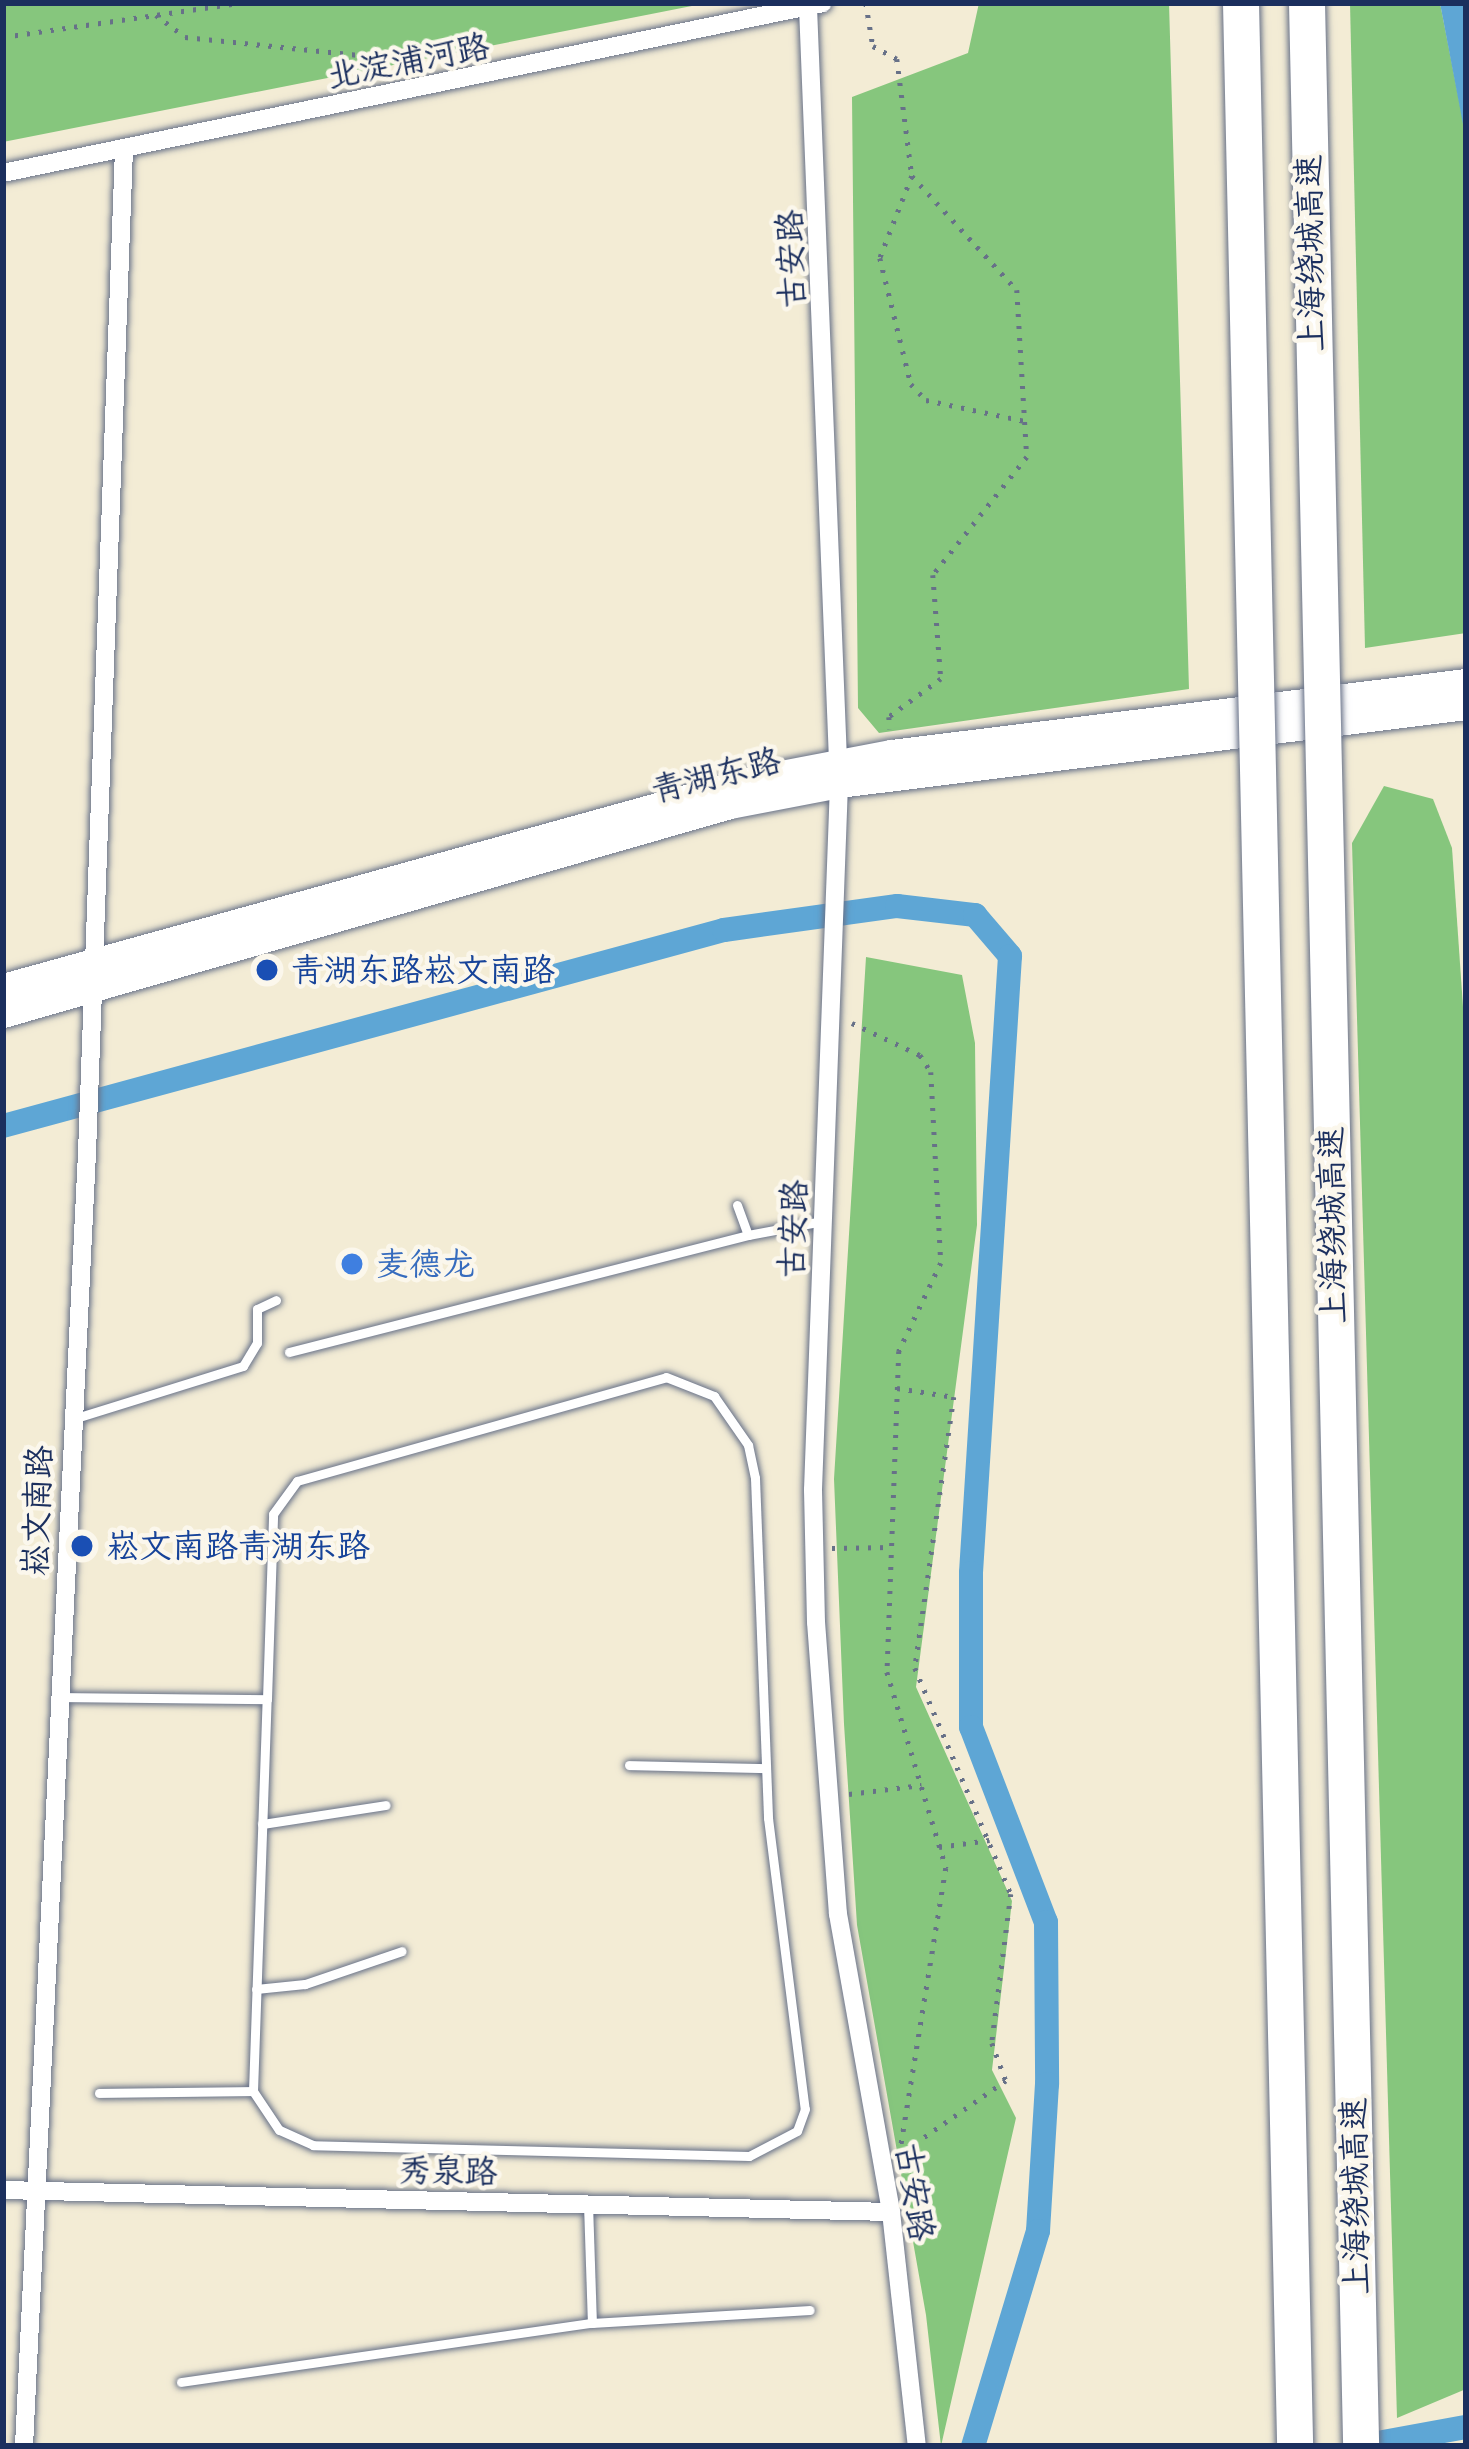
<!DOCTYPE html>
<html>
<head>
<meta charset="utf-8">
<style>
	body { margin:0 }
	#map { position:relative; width:1469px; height:2449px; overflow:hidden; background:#f3ecd5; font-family:Delius,"LXGW WenKai TC",sans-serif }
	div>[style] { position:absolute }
	.green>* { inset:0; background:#86c67d }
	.water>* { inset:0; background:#5ea6d5 }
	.canal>* { height:24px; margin:-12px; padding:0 12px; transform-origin:12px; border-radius:12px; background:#5ea6d5 }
	.path>* { height:4.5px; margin-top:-2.25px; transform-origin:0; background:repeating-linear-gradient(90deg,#677188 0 3px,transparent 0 12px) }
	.roads { filter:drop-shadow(0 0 3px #677188) drop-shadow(0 0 3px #677188) }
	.service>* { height:9px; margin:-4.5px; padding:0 4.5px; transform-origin:4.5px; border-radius:4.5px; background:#fff }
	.minor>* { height:18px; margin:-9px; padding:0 9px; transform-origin:9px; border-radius:9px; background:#fff }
	.secondary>* { height:27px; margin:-13.5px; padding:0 13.5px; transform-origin:13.5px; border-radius:13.5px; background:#fff }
	.bridges { filter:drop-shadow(0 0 3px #677188) drop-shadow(0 0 3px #677188) }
	.motorway-bridge>* { height:36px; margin:-18px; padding:0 18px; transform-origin:18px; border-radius:18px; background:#fff }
	.dots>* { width:33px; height:33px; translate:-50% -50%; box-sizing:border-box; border:6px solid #fbf7ec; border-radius:50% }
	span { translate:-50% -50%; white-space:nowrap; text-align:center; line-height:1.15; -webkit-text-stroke:9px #fbf7ec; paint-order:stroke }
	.street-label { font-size:33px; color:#1b2f5e }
	.transit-label { font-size:33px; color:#164399 }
	.left { translate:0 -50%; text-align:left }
	.shop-label { font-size:33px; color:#366cbe }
	.frame { position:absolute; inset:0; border:6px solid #1b2f5e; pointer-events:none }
</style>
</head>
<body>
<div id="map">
	<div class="green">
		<i style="clip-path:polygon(3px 3px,707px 3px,3px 142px)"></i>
		<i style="clip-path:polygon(979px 3px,1169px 3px,1189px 689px,879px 733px,858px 708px,852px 97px,968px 53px)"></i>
		<i style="clip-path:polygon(1350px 3px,1440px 3px,1466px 136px,1466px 633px,1365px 648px)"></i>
		<i style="clip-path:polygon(1384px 786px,1433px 799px,1452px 848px,1466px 1050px,1466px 2389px,1397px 2418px,1352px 843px)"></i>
		<i style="clip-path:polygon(866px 957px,962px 975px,975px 1043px,977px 1225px,916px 1687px,1012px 1901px,992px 2070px,1016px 2118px,941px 2446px,926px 2315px,857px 1925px,844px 1724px,834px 1479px)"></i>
	</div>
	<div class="water">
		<i style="clip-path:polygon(1440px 3px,1466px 3px,1466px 140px)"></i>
	</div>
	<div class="canal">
		<i style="left:3px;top:1126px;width:747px;rotate:-15.21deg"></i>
		<i style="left:724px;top:930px;width:175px;rotate:-7.9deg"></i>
		<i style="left:897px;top:906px;width:79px;rotate:6.6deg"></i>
		<i style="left:975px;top:915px;width:54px;rotate:49.5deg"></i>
		<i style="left:1010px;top:956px;width:618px;rotate:93.62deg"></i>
		<i style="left:971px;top:1573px;width:154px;rotate:90deg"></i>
		<i style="left:971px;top:1727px;width:209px;rotate:69deg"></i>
		<i style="left:1046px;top:1922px;width:162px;rotate:89.6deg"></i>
		<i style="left:1047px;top:2084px;width:147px;rotate:93.5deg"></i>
		<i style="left:1038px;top:2231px;width:225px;rotate:106.8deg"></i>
		<i style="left:1361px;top:2446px;width:107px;rotate:-10.3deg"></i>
	</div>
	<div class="path">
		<i style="left:866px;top:3px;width:44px;rotate:80.8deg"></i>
		<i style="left:873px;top:46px;width:27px;rotate:28deg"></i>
		<i style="left:897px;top:59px;width:118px;rotate:82.7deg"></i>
		<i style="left:912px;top:176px;width:155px;rotate:47.4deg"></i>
		<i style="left:1017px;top:290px;width:167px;rotate:86.6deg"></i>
		<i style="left:1027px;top:457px;width:151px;rotate:128.5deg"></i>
		<i style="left:933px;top:575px;width:104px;rotate:85.6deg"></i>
		<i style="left:941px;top:679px;width:64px;rotate:143.8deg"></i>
		<i style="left:889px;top:717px;width:12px;rotate:85deg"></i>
		<i style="left:156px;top:15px;width:36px;rotate:37deg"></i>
		<i style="left:185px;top:37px;width:204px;rotate:5.9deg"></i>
		<i style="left:388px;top:58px;width:20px;rotate:45deg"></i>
		<i style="left:3px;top:37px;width:238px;rotate:-8.2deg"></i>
		<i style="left:912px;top:176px;width:88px;rotate:111.3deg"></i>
		<i style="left:880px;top:258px;width:130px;rotate:76.2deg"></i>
		<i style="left:911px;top:384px;width:22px;rotate:47deg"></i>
		<i style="left:926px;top:400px;width:101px;rotate:12deg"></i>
		<i style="left:852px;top:1023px;width:75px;rotate:25.2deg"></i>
		<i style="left:920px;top:1055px;width:20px;rotate:57deg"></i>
		<i style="left:931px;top:1072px;width:191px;rotate:87deg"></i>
		<i style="left:941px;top:1263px;width:98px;rotate:115.5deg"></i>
		<i style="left:899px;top:1351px;width:321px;rotate:92.1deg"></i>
		<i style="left:887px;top:1672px;width:205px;rotate:73.2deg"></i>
		<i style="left:946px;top:1868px;width:289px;rotate:99.2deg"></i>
		<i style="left:897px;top:1388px;width:58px;rotate:9deg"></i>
		<i style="left:954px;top:1397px;width:274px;rotate:98.2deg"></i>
		<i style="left:915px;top:1668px;width:246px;rotate:67deg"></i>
		<i style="left:1011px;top:1894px;width:150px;rotate:97.3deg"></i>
		<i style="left:992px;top:2043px;width:40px;rotate:69.8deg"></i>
		<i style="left:1006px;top:2081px;width:123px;rotate:145.3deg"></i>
		<i style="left:832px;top:1548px;width:60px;rotate:-1deg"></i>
		<i style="left:849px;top:1794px;width:73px;rotate:-7.1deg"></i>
		<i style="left:939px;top:1847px;width:51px;rotate:-7.8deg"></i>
	</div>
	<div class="roads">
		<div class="service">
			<i style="left:737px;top:1205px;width:32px;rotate:70deg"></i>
			<i style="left:748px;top:1235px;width:76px;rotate:-10.6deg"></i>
			<i style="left:289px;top:1352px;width:474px;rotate:-14.3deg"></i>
			<i style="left:76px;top:1418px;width:175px;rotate:-17.3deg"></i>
			<i style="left:243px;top:1366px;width:27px;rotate:-59deg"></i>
			<i style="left:257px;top:1343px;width:34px;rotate:-90deg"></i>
			<i style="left:257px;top:1309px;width:21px;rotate:-25deg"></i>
			<i style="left:59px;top:1697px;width:208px;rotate:0.6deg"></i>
			<i style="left:267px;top:1699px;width:185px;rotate:-88.1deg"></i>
			<i style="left:273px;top:1514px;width:41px;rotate:-54deg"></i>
			<i style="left:297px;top:1481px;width:383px;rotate:-15.7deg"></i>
			<i style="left:666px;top:1377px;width:52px;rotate:21.6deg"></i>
			<i style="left:714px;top:1396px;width:60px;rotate:55.2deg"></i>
			<i style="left:748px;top:1445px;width:34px;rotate:78deg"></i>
			<i style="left:755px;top:1478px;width:340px;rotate:87.8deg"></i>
			<i style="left:768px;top:1818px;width:293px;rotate:82.8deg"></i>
			<i style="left:805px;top:2109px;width:23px;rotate:110deg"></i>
			<i style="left:797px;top:2131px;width:54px;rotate:152.5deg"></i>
			<i style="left:749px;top:2156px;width:436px;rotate:-178.6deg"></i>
			<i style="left:313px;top:2145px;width:37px;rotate:-156deg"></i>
			<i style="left:279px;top:2130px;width:47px;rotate:-123.7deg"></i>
			<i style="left:253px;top:2091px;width:392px;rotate:-88deg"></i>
			<i style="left:629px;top:1765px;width:136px;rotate:1.3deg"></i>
			<i style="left:262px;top:1824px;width:125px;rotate:-8.7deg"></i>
			<i style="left:256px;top:1989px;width:49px;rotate:-5.8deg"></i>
			<i style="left:305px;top:1984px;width:102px;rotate:-18.8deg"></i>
			<i style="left:99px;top:2093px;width:154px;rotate:-0.7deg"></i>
			<i style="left:588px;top:2204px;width:119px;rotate:88.1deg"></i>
			<i style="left:181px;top:2382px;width:415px;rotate:-8.2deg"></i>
			<i style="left:592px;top:2323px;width:218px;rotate:-3.4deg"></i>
		</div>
		<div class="minor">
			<i style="left:808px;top:7px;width:778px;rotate:87.72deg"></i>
			<i style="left:839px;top:784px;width:706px;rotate:92.11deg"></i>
			<i style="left:813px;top:1490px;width:132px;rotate:88.7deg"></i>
			<i style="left:816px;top:1622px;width:293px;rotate:85.7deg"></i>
			<i style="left:838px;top:1914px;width:303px;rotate:79.9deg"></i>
			<i style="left:891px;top:2212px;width:235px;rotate:83.7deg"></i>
			<i style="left:3px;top:173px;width:837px;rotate:-11.71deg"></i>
			<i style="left:3px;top:2190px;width:888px;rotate:1.42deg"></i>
			<i style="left:24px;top:2446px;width:1295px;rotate:-87.21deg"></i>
			<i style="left:87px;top:1153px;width:1005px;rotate:-87.89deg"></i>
		</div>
		<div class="secondary">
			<i style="left:3px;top:987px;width:780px;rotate:-15.46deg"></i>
			<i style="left:755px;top:779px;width:138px;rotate:-10.8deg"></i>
			<i style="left:891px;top:753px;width:579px;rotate:-7.04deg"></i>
			<i style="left:3px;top:1014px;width:756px;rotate:-16.04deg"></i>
			<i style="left:730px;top:805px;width:111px;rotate:-10.9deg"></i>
			<i style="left:839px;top:784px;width:632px;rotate:-7.09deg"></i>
		</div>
	</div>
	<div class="bridges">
		<div class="motorway-bridge">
			<i style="left:1241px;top:3px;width:2444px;rotate:88.73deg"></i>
			<i style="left:1307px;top:3px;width:2444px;rotate:88.73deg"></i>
		</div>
	</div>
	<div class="dots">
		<i style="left:267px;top:970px;background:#1a4fb4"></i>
		<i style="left:352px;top:1264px;background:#3f7fe0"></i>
		<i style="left:82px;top:1546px;background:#1a4fb4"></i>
	</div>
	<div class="street-label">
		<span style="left:408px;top:61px;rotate:-11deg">北淀浦河路</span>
		<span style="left:1310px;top:253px;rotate:-91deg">上海绕城高速</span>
		<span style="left:791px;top:259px;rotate:-92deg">古安路</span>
		<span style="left:716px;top:775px;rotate:-14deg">青湖东路</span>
		<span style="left:1332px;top:1225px;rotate:-91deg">上海绕城高速</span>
		<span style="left:793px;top:1229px;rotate:-88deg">古安路</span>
		<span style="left:37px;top:1511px;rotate:-88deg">崧文南路</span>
		<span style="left:448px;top:2171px;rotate:1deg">秀泉路</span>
		<span style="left:915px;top:2192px;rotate:81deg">古安路</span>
		<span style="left:1355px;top:2196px;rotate:-91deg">上海绕城高速</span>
	</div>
	<div class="transit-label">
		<span class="left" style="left:291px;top:970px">青湖东路崧文南路</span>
		<span class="left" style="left:106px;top:1546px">崧文南路青湖东路</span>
	</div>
	<div class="shop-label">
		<span class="left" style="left:376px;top:1264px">麦德龙</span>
	</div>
	<div class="frame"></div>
</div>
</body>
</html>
